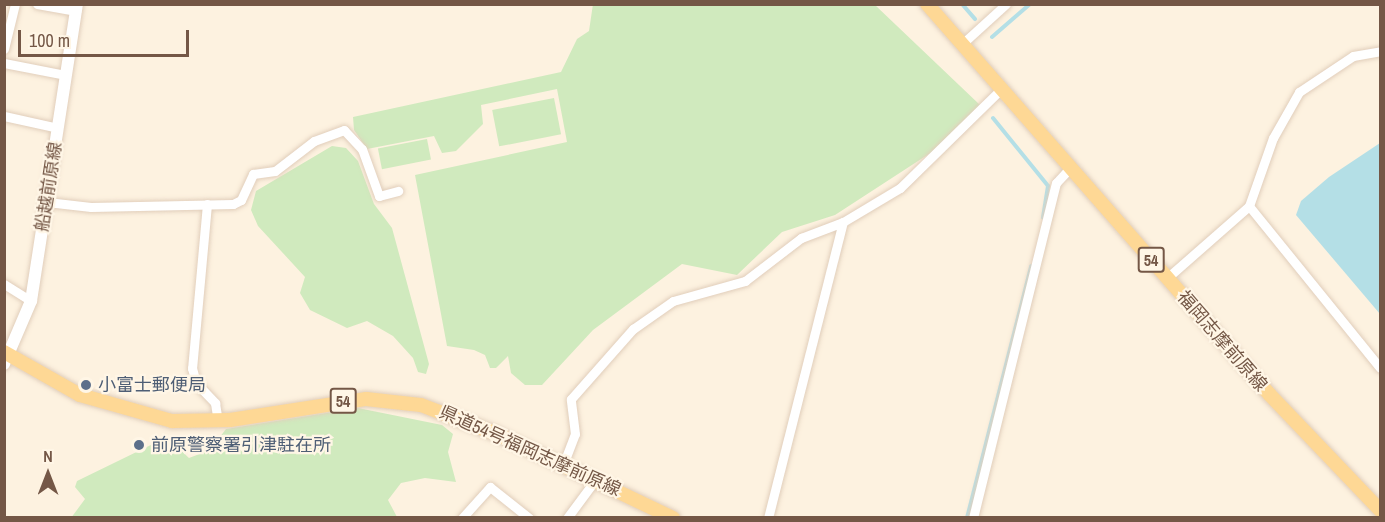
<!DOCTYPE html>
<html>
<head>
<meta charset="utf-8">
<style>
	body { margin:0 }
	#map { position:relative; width:1385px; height:522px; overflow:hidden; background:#fdf2e0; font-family:"Archivo Narrow","Noto Sans JP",sans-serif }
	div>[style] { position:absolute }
	.green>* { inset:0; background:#d0eabe; transform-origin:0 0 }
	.water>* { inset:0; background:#b4dfe6 }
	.stream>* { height:4px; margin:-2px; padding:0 2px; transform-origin:2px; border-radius:2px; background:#b4dfe6 }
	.roads { filter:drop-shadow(0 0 2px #e1cebb) drop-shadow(0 0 2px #e1cebb) }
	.minor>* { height:9px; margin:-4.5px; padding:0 4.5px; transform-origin:4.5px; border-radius:4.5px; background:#fff }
	.secondary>* { height:12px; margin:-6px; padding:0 6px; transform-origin:6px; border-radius:6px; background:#fff }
	.primary>* { height:14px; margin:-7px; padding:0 7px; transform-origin:7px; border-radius:7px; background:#fed895 }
	.dots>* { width:16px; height:16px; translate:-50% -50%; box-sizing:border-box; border:3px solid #fff6e6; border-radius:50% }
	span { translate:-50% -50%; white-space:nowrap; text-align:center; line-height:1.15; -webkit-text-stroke:4.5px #fff6e6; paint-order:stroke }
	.shield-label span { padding:2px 4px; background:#fff6e6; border:2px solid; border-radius:4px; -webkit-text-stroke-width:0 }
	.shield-label { font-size:16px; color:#745746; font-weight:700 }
	.street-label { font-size:18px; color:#745746 }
	.service-label { font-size:18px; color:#4e5e75 }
	.left { translate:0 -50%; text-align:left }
	.frame { position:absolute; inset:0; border:6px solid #745746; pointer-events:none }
	.north { position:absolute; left:18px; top:444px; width:60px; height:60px; -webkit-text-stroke:4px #fff6e6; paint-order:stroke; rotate:0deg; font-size:16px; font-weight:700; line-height:24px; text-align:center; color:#745746 }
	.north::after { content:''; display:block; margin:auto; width:21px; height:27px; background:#745746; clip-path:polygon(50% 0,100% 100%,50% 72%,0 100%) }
	.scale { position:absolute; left:18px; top:30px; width:171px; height:27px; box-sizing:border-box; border:3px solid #745746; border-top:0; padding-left:8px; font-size:18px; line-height:21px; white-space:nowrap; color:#745746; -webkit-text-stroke:4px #fff6e6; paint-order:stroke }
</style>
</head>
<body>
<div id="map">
	<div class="green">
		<i style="clip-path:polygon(593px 4px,875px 5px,980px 105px,935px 150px,835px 215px,782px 232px,737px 275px,682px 264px,593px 330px,542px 385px,525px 385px,511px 373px,508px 356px,496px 368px,490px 368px,485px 355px,474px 350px,447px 346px,415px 175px,567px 142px,557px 89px,481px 105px,483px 124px,456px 151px,442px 153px,434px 136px,367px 149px,354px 130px,353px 117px,561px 72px,577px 39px,589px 31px)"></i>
		<i style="left:554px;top:98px;width:37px;height:63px;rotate:79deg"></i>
		<i style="left:427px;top:139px;width:21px;height:50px;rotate:79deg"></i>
		<i style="clip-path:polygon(332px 146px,346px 148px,358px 161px,374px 204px,392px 228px,429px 364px,426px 374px,418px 372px,413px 358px,393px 336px,367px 321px,347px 328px,310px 310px,300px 293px,305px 277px,258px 226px,251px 210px,256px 191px)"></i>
		<i style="clip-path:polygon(358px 408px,442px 425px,453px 434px,448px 452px,456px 482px,425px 478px,401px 483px,388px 500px,397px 517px,71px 518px,85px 499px,75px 487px,77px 481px,157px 442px,174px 444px,189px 458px,210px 450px,226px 429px)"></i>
	</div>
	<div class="water">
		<i style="clip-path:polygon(1380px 143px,1380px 314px,1296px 215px,1301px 201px,1329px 177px)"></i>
	</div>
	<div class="stream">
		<i style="left:962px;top:4px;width:20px;rotate:49deg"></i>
		<i style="left:992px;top:37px;width:50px;rotate:-41deg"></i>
		<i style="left:993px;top:118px;width:87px;rotate:51deg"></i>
		<i style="left:1048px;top:186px;width:32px;rotate:99deg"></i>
		<i style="left:967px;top:518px;width:260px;rotate:-75.7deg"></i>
	</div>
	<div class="roads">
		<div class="minor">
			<i style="left:37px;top:4px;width:40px;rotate:10deg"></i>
			<i style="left:962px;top:44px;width:59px;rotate:-42.3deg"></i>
			<i style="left:4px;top:49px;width:46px;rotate:-76.3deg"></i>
			<i style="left:4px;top:63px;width:62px;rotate:11.1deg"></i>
			<i style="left:4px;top:116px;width:55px;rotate:12.5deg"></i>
			<i style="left:47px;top:202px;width:44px;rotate:6.5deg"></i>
			<i style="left:91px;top:207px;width:142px;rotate:-1.2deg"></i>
			<i style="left:233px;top:204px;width:9px;rotate:-27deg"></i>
			<i style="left:241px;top:200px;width:29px;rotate:-65deg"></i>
			<i style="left:253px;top:174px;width:22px;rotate:-8deg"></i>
			<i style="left:275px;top:171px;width:49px;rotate:-37.6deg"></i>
			<i style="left:314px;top:141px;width:32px;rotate:-20deg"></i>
			<i style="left:344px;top:130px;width:26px;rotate:47deg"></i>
			<i style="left:362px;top:149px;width:50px;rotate:70.1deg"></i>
			<i style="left:379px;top:196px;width:20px;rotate:-15deg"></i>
			<i style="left:207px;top:204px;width:165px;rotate:95.2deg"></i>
			<i style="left:192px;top:368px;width:16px;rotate:75deg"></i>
			<i style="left:196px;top:383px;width:28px;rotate:46deg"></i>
			<i style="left:215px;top:403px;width:18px;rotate:81deg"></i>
			<i style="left:1249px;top:206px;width:208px;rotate:51deg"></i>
			<i style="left:1167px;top:278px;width:109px;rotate:-41.3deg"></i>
			<i style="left:1249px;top:206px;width:72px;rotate:-70.6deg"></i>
			<i style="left:1273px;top:138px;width:53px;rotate:-60.5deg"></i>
			<i style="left:1299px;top:92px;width:65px;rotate:-33.7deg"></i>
			<i style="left:1353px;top:56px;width:27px;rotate:-10deg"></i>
			<i style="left:4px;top:284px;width:32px;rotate:32deg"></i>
			<i style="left:563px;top:465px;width:33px;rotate:-69deg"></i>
			<i style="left:575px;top:434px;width:35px;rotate:-97deg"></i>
			<i style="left:571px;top:399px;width:94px;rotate:-48.5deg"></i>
			<i style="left:633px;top:329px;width:49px;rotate:-35deg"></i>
			<i style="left:673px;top:301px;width:75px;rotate:-15.5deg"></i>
			<i style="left:745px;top:281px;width:71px;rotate:-37.5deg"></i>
			<i style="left:801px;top:238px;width:45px;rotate:-20.9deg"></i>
			<i style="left:843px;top:222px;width:66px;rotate:-30.8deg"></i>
			<i style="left:900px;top:188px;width:141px;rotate:-44.4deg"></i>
			<i style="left:462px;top:518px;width:42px;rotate:-47.9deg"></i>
			<i style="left:490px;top:487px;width:50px;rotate:38.5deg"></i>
			<i style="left:567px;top:518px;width:44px;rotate:-53.4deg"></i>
			<i style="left:768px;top:518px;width:305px;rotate:-75.8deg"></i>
			<i style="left:973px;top:518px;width:345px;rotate:-76.1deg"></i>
			<i style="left:1056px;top:183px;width:21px;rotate:-47deg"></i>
		</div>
		<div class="secondary">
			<i style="left:4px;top:364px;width:69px;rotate:-66.8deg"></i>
			<i style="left:31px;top:301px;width:301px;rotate:-81.2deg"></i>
		</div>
		<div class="primary">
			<i style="left:927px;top:4px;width:520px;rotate:48.74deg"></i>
			<i style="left:1270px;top:395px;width:159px;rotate:46.3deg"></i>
			<i style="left:4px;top:352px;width:87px;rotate:29.5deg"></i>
			<i style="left:80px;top:395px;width:96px;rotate:15.8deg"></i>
			<i style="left:172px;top:421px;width:58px;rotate:-1deg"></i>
			<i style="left:230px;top:420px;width:138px;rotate:-8.8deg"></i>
			<i style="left:366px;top:399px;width:55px;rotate:6.2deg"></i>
			<i style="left:421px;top:405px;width:81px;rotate:20.9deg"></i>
			<i style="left:497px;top:434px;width:195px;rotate:25.5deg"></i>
		</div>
	</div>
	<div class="dots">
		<i style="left:86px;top:385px;background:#5c6f8a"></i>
		<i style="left:139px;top:445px;background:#5c6f8a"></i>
	</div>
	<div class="shield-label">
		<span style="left:1151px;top:260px">54</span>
		<span style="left:343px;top:401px">54</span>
	</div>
	<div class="street-label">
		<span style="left:49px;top:187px;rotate:-81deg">船越前原線</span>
		<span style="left:1222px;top:341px;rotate:49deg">福岡志摩前原線</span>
		<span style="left:530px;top:451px;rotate:24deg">県道54号福岡志摩前原線</span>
	</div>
	<div class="service-label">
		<span class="left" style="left:98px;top:385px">小富士郵便局</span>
		<span class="left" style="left:151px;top:445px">前原警察署引津駐在所</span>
	</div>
	<div class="frame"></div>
	<div class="north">N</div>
	<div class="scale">100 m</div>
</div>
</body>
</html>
